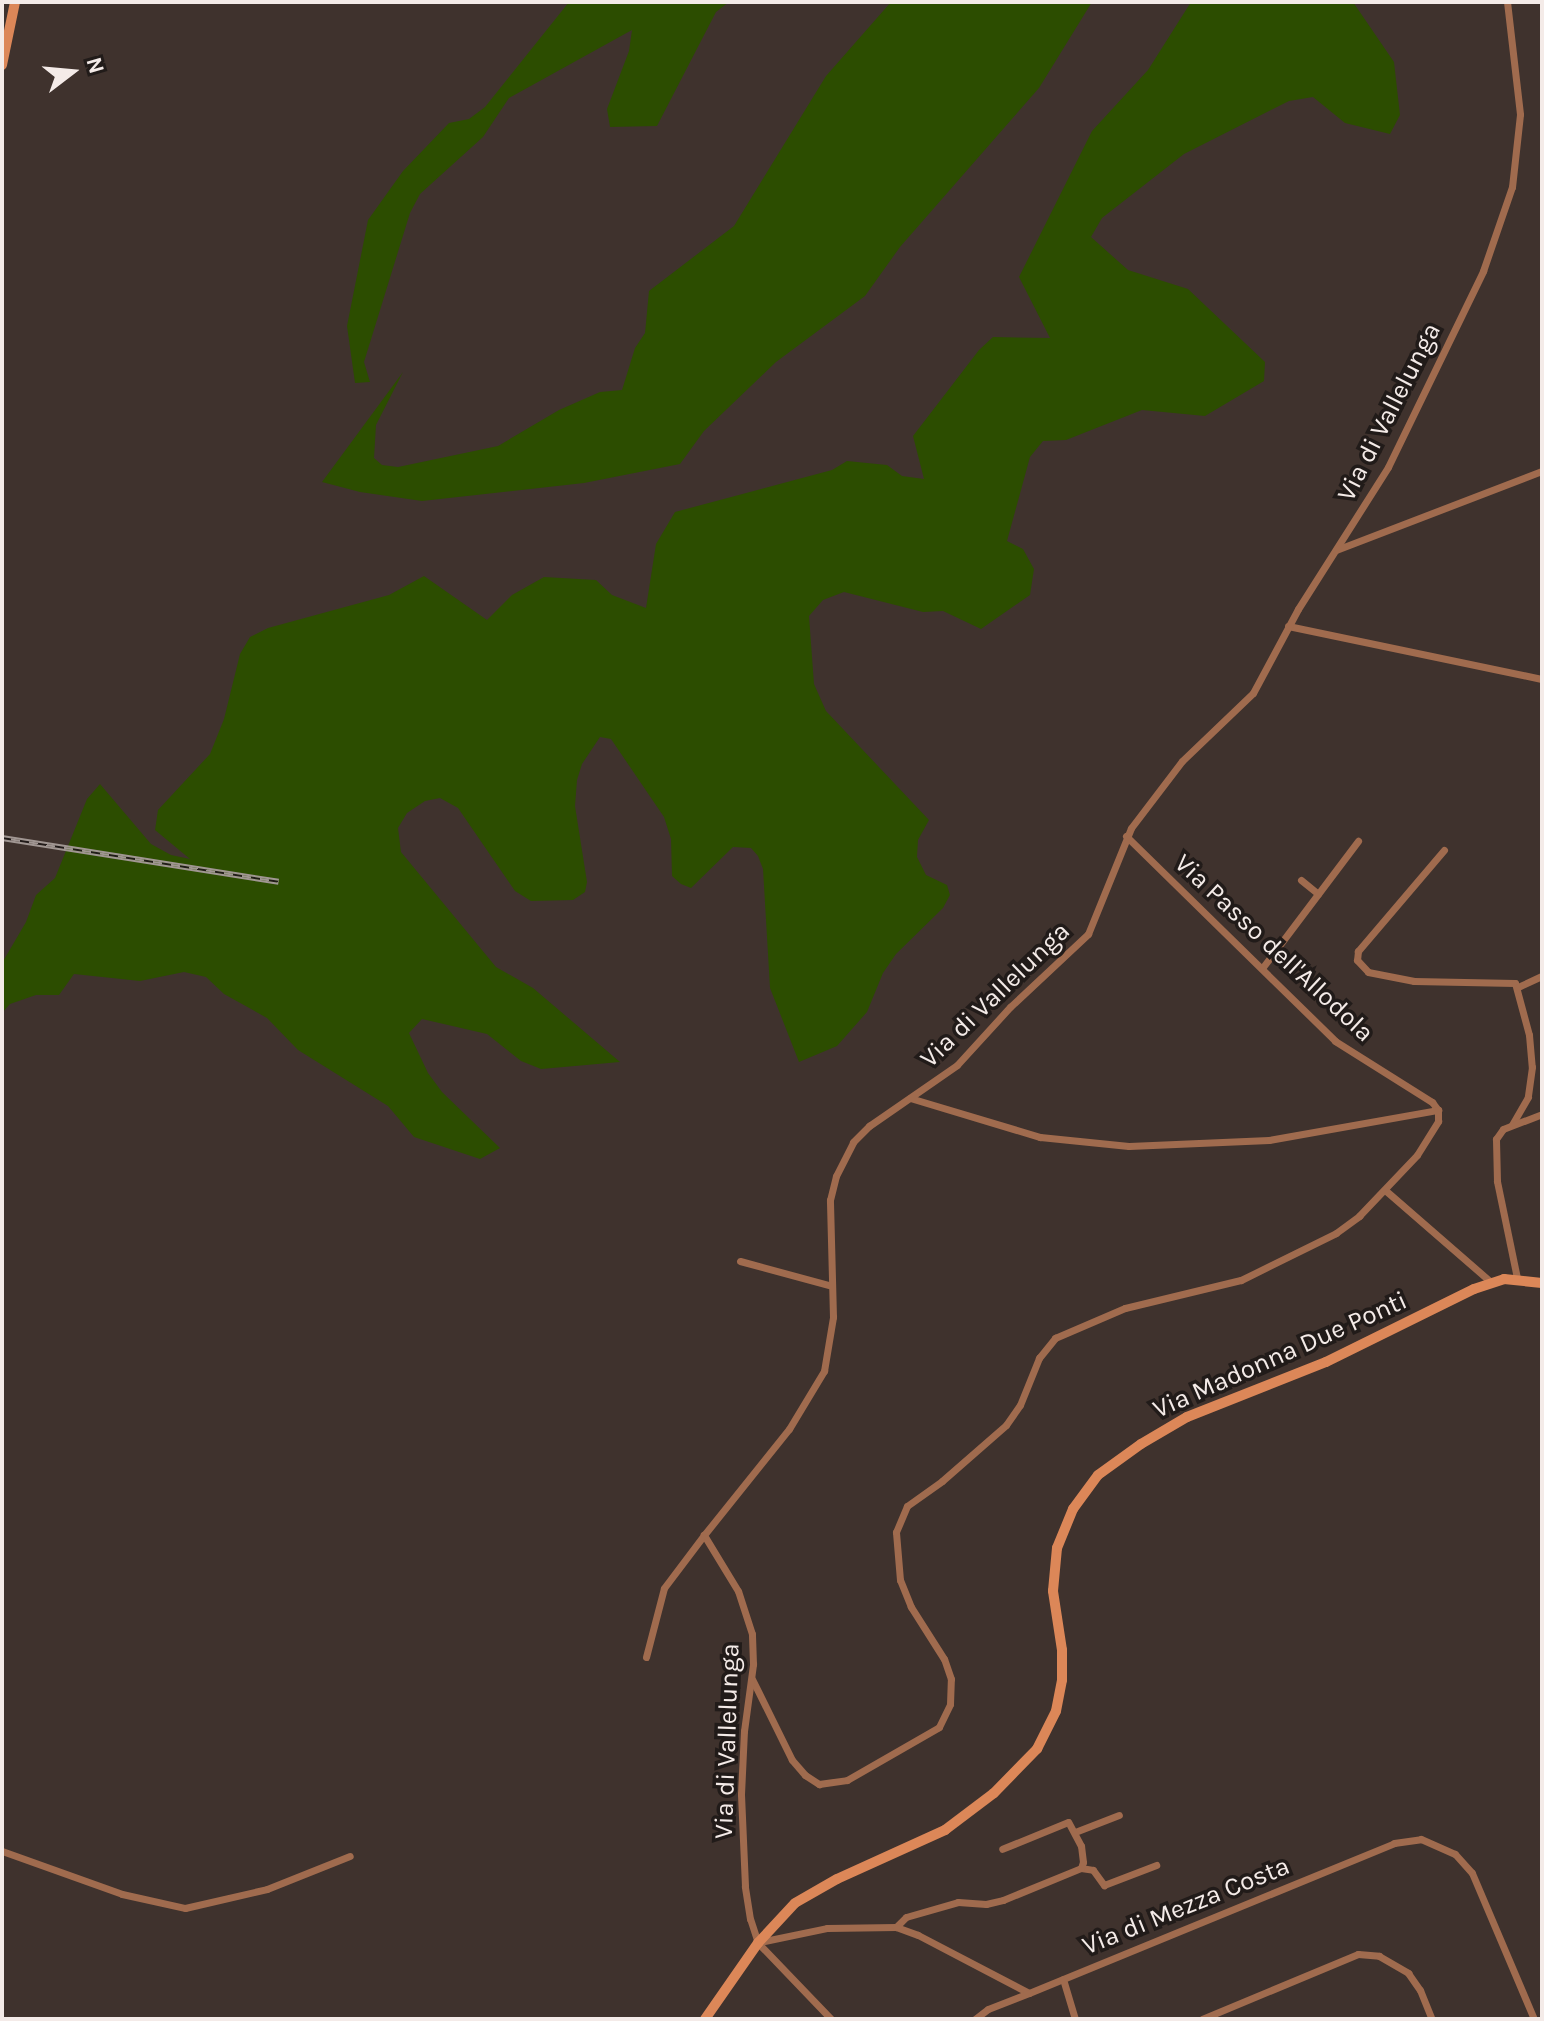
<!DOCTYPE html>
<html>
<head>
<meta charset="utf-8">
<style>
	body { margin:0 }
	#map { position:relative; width:1544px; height:2021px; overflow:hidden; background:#3f322d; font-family:Karla,sans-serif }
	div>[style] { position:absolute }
	.green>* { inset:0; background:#2c4d00 }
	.street>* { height:7px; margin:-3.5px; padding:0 3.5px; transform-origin:3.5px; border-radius:3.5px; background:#a06b4e }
	.secondary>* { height:10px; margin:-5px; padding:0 5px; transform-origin:5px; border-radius:5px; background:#dc8758 }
	.rail>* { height:6px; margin-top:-3px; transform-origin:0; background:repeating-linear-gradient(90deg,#211b19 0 9px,#a09692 0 18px); box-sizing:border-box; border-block:2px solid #a09692 }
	span { translate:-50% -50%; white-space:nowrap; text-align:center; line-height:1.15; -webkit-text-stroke:7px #211b19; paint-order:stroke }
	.street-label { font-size:26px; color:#f4ebe8 }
	.frame { position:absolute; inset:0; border:4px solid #f4ebe8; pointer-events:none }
	.north { position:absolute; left:32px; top:32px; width:80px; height:80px; -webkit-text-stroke:6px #211b19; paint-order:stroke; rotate:74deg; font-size:22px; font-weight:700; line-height:32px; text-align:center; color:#f4ebe8 }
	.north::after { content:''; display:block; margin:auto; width:28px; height:36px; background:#f4ebe8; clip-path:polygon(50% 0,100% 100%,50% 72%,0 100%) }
</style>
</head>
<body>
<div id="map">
	<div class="green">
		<i style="clip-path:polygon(569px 2px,729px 2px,716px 12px,657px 126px,610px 127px,607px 109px,629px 51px,632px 30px,509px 98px,483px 137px,420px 194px,410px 213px,364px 362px,370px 382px,355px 383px,347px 326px,368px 220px,403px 171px,449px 123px,469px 119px,485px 107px)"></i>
		<i style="clip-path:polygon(891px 2px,1092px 2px,1039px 88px,900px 247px,865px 296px,776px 362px,704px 431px,680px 464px,584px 483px,422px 501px,360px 492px,322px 482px,403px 372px,376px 425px,374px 458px,382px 465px,398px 467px,498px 446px,559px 410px,600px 392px,622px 390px,635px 348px,645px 333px,649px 291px,734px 226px,826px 76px)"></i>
		<i style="clip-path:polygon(1191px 2px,1353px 2px,1394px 62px,1400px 115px,1390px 134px,1345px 123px,1313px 97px,1289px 101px,1184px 154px,1102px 218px,1091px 237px,1128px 270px,1188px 289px,1265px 362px,1264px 381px,1205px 416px,1142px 410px,1066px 440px,1043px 441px,1030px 457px,1007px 541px,1023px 549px,1034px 569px,1030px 595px,981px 629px,943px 611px,923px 612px,844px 592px,823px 600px,809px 616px,814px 684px,826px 711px,929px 820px,918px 840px,917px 857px,926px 875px,947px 885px,950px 895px,943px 908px,896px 954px,883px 973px,867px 1012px,837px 1046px,799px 1062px,770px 988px,763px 869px,758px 856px,751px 848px,733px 847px,691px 888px,681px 884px,672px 876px,671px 839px,664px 817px,611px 739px,600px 737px,582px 764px,577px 780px,575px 806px,587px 882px,585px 892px,573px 900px,531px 901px,515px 891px,458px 808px,440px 798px,425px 801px,407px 813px,398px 828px,401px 852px,496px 967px,533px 988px,620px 1062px,541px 1069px,521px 1061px,487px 1034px,422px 1019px,409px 1033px,428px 1073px,442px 1092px,500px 1148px,480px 1159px,414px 1137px,388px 1106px,298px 1050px,267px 1018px,224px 994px,206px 977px,184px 972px,140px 981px,74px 974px,59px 995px,36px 995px,10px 1004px,2px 1013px,2px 963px,26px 922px,36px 895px,55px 878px,87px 799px,100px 784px,151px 844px,171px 855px,190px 859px,155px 830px,158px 810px,210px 754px,224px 719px,240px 654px,250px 637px,268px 628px,389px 595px,424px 576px,487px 620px,512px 595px,544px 577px,596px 580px,612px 595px,646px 608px,656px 544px,675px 512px,832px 470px,847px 461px,887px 465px,902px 476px,924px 479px,913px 436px,979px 350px,993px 337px,1050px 338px,1019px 277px,1092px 131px,1148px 70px)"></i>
	</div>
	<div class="street">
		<i style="left:1336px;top:550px;width:221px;rotate:-21deg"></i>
		<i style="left:1288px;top:626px;width:259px;rotate:11.8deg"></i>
		<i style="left:1126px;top:836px;width:293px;rotate:44.4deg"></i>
		<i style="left:1335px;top:1041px;width:115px;rotate:32.2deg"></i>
		<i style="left:1432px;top:1102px;width:10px;rotate:53deg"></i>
		<i style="left:1444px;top:850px;width:133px;rotate:130.4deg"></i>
		<i style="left:1358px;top:951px;width:9px;rotate:96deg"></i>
		<i style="left:1357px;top:960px;width:16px;rotate:47deg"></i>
		<i style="left:1368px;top:972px;width:47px;rotate:11.1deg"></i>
		<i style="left:1414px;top:981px;width:101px;rotate:1.1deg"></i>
		<i style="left:1515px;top:983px;width:54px;rotate:74.9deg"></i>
		<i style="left:1529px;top:1035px;width:32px;rotate:85deg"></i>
		<i style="left:1532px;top:1067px;width:30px;rotate:98deg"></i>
		<i style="left:1528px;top:1097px;width:32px;rotate:120deg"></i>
		<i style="left:1301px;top:880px;width:22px;rotate:39deg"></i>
		<i style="left:1263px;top:967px;width:158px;rotate:-53deg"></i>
		<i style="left:1518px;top:987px;width:26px;rotate:-25deg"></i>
		<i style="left:910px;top:1098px;width:136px;rotate:16.7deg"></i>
		<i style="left:1040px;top:1137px;width:89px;rotate:5.8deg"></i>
		<i style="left:1129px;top:1146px;width:140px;rotate:-2.5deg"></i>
		<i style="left:1269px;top:1140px;width:172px;rotate:-10.1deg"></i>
		<i style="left:1385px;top:1190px;width:140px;rotate:41deg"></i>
		<i style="left:740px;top:1261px;width:95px;rotate:15.2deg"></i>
		<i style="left:1517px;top:1278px;width:99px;rotate:-101.7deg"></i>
		<i style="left:1497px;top:1181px;width:42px;rotate:-91.4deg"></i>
		<i style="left:1496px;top:1139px;width:12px;rotate:-55deg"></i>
		<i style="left:1503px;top:1129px;width:42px;rotate:-21deg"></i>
		<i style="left:646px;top:1657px;width:71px;rotate:-75.4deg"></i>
		<i style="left:664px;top:1588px;width:66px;rotate:-53deg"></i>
		<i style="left:752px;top:1679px;width:90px;rotate:63.7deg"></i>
		<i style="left:792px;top:1760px;width:20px;rotate:49deg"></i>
		<i style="left:805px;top:1775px;width:17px;rotate:33deg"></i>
		<i style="left:819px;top:1784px;width:28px;rotate:-8deg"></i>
		<i style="left:847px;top:1780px;width:106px;rotate:-29.9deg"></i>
		<i style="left:939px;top:1727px;width:25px;rotate:-64deg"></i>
		<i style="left:950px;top:1704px;width:25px;rotate:-88deg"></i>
		<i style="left:951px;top:1679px;width:21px;rotate:-109deg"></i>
		<i style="left:944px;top:1659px;width:62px;rotate:-122.4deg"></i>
		<i style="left:911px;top:1607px;width:29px;rotate:-112deg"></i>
		<i style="left:900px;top:1580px;width:48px;rotate:-94.8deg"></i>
		<i style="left:896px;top:1532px;width:28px;rotate:-67deg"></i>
		<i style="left:907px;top:1506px;width:43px;rotate:-35.5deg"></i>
		<i style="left:942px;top:1481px;width:85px;rotate:-41.2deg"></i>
		<i style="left:1006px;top:1425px;width:24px;rotate:-55deg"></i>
		<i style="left:1020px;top:1405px;width:51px;rotate:-68deg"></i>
		<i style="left:1039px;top:1358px;width:26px;rotate:-51deg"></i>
		<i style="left:1055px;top:1338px;width:76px;rotate:-23.2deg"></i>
		<i style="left:1125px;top:1308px;width:119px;rotate:-13.6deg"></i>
		<i style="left:1241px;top:1280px;width:106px;rotate:-26.3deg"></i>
		<i style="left:1336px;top:1233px;width:29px;rotate:-36deg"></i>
		<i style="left:1359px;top:1216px;width:84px;rotate:-46.4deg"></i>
		<i style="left:1417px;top:1155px;width:40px;rotate:-58deg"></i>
		<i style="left:1438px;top:1121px;width:11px;rotate:-90deg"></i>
		<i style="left:1075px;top:1832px;width:47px;rotate:-21.1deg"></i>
		<i style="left:2px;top:1851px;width:127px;rotate:19.7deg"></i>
		<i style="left:122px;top:1894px;width:65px;rotate:12.5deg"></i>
		<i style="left:185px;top:1908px;width:84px;rotate:-13deg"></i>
		<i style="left:267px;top:1889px;width:89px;rotate:-21.7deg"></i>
		<i style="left:1081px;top:1868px;width:12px;rotate:9deg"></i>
		<i style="left:1093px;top:1870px;width:19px;rotate:54deg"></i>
		<i style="left:1104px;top:1885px;width:56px;rotate:-21deg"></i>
		<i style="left:896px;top:1927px;width:14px;rotate:-45deg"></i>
		<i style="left:906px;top:1917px;width:54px;rotate:-16.1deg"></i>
		<i style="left:958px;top:1902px;width:28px;rotate:4deg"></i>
		<i style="left:986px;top:1904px;width:17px;rotate:-13deg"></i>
		<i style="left:1003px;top:1900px;width:84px;rotate:-22.3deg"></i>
		<i style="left:1081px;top:1868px;width:6px;rotate:-72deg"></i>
		<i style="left:1083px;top:1862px;width:16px;rotate:-97deg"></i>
		<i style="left:1081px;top:1846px;width:27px;rotate:-118deg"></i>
		<i style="left:1068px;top:1822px;width:71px;rotate:157.8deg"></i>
		<i style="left:760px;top:1942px;width:68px;rotate:-11.8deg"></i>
		<i style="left:827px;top:1928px;width:69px;rotate:-0.8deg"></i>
		<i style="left:896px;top:1927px;width:23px;rotate:20deg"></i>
		<i style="left:918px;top:1935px;width:125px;rotate:27.6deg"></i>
		<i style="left:1029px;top:1993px;width:395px;rotate:-22.3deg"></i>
		<i style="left:1394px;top:1843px;width:27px;rotate:-8deg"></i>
		<i style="left:1421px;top:1839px;width:37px;rotate:24deg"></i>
		<i style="left:1455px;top:1854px;width:25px;rotate:48deg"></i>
		<i style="left:1472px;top:1873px;width:159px;rotate:67deg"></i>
		<i style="left:1063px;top:1979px;width:42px;rotate:73.3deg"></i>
		<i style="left:831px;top:2019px;width:105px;rotate:-133.8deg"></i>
		<i style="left:758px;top:1943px;width:25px;rotate:-108deg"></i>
		<i style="left:750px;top:1919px;width:33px;rotate:-99deg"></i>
		<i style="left:745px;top:1886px;width:92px;rotate:-92.5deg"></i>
		<i style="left:741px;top:1794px;width:63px;rotate:-87.3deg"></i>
		<i style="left:744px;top:1731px;width:68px;rotate:-82.3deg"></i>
		<i style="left:753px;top:1664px;width:30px;rotate:-92deg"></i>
		<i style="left:752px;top:1634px;width:45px;rotate:-108deg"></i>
		<i style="left:738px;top:1591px;width:66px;rotate:-121.3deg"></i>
		<i style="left:704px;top:1535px;width:136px;rotate:-51.3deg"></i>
		<i style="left:789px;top:1429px;width:68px;rotate:-58.9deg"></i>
		<i style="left:824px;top:1371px;width:55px;rotate:-80.5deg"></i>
		<i style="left:833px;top:1317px;width:117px;rotate:-91.5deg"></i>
		<i style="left:830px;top:1200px;width:25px;rotate:-76deg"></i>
		<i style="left:836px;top:1176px;width:38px;rotate:-63deg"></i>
		<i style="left:853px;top:1142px;width:23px;rotate:-45deg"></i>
		<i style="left:869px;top:1126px;width:107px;rotate:-34.7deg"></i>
		<i style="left:957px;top:1065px;width:79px;rotate:-47.6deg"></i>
		<i style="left:1010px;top:1007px;width:107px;rotate:-43.1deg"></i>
		<i style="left:1088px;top:934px;width:114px;rotate:-67.9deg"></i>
		<i style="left:1131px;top:828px;width:84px;rotate:-52.7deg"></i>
		<i style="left:1182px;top:761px;width:98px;rotate:-43.8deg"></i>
		<i style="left:1253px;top:693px;width:95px;rotate:-61.8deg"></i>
		<i style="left:1298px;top:609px;width:168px;rotate:-57.6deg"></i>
		<i style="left:1388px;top:467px;width:218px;rotate:-64.1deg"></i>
		<i style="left:1483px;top:271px;width:89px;rotate:-71deg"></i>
		<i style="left:1512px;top:187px;width:73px;rotate:-83.7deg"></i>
		<i style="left:1520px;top:114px;width:113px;rotate:-96.6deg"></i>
		<i style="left:975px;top:2019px;width:16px;rotate:-38deg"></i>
		<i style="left:988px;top:2009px;width:44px;rotate:-21.3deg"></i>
		<i style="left:1202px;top:2019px;width:169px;rotate:-22.6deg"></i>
		<i style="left:1358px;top:1954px;width:21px;rotate:5deg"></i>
		<i style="left:1379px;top:1956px;width:34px;rotate:30deg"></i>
		<i style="left:1408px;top:1973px;width:21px;rotate:55deg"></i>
		<i style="left:1420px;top:1990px;width:31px;rotate:68deg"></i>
	</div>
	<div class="secondary">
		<i style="left:2px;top:65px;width:64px;rotate:-78.3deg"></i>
		<i style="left:705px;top:2019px;width:93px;rotate:-55.1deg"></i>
		<i style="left:758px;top:1943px;width:54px;rotate:-47.2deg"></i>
		<i style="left:795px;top:1903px;width:48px;rotate:-29.7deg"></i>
		<i style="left:837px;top:1879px;width:119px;rotate:-24.4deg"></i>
		<i style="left:945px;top:1830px;width:61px;rotate:-37.1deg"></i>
		<i style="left:994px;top:1793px;width:62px;rotate:-45.7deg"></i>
		<i style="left:1037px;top:1749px;width:42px;rotate:-63.4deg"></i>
		<i style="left:1056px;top:1711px;width:32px;rotate:-79deg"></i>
		<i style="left:1062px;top:1680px;width:30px;rotate:-90deg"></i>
		<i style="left:1062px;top:1650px;width:60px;rotate:-98.7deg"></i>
		<i style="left:1053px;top:1591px;width:43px;rotate:-84.7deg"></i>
		<i style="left:1057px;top:1548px;width:42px;rotate:-67.7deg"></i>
		<i style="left:1073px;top:1509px;width:42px;rotate:-53.7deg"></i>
		<i style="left:1098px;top:1475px;width:53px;rotate:-35.8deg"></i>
		<i style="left:1141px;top:1444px;width:53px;rotate:-30.4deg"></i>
		<i style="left:1187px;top:1417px;width:149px;rotate:-21.6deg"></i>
		<i style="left:1326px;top:1362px;width:165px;rotate:-26.3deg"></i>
		<i style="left:1474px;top:1289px;width:32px;rotate:-18deg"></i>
		<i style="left:1504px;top:1279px;width:38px;rotate:6deg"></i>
	</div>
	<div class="rail">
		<i style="left:2px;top:838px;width:280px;rotate:9deg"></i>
	</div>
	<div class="street-label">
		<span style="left:1389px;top:412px;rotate:-63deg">Via di Vallelunga</span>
		<span style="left:1274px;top:948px;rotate:43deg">Via Passo dell'Allodola</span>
		<span style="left:995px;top:995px;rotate:-44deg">Via di Vallelunga</span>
		<span style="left:1280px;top:1355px;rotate:-24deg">Via Madonna Due Ponti</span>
		<span style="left:727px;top:1741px;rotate:-88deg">Via di Vallelunga</span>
		<span style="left:1186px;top:1906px;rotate:-22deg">Via di Mezza Costa</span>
	</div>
	<div class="frame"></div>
	<div class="north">N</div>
</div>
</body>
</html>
